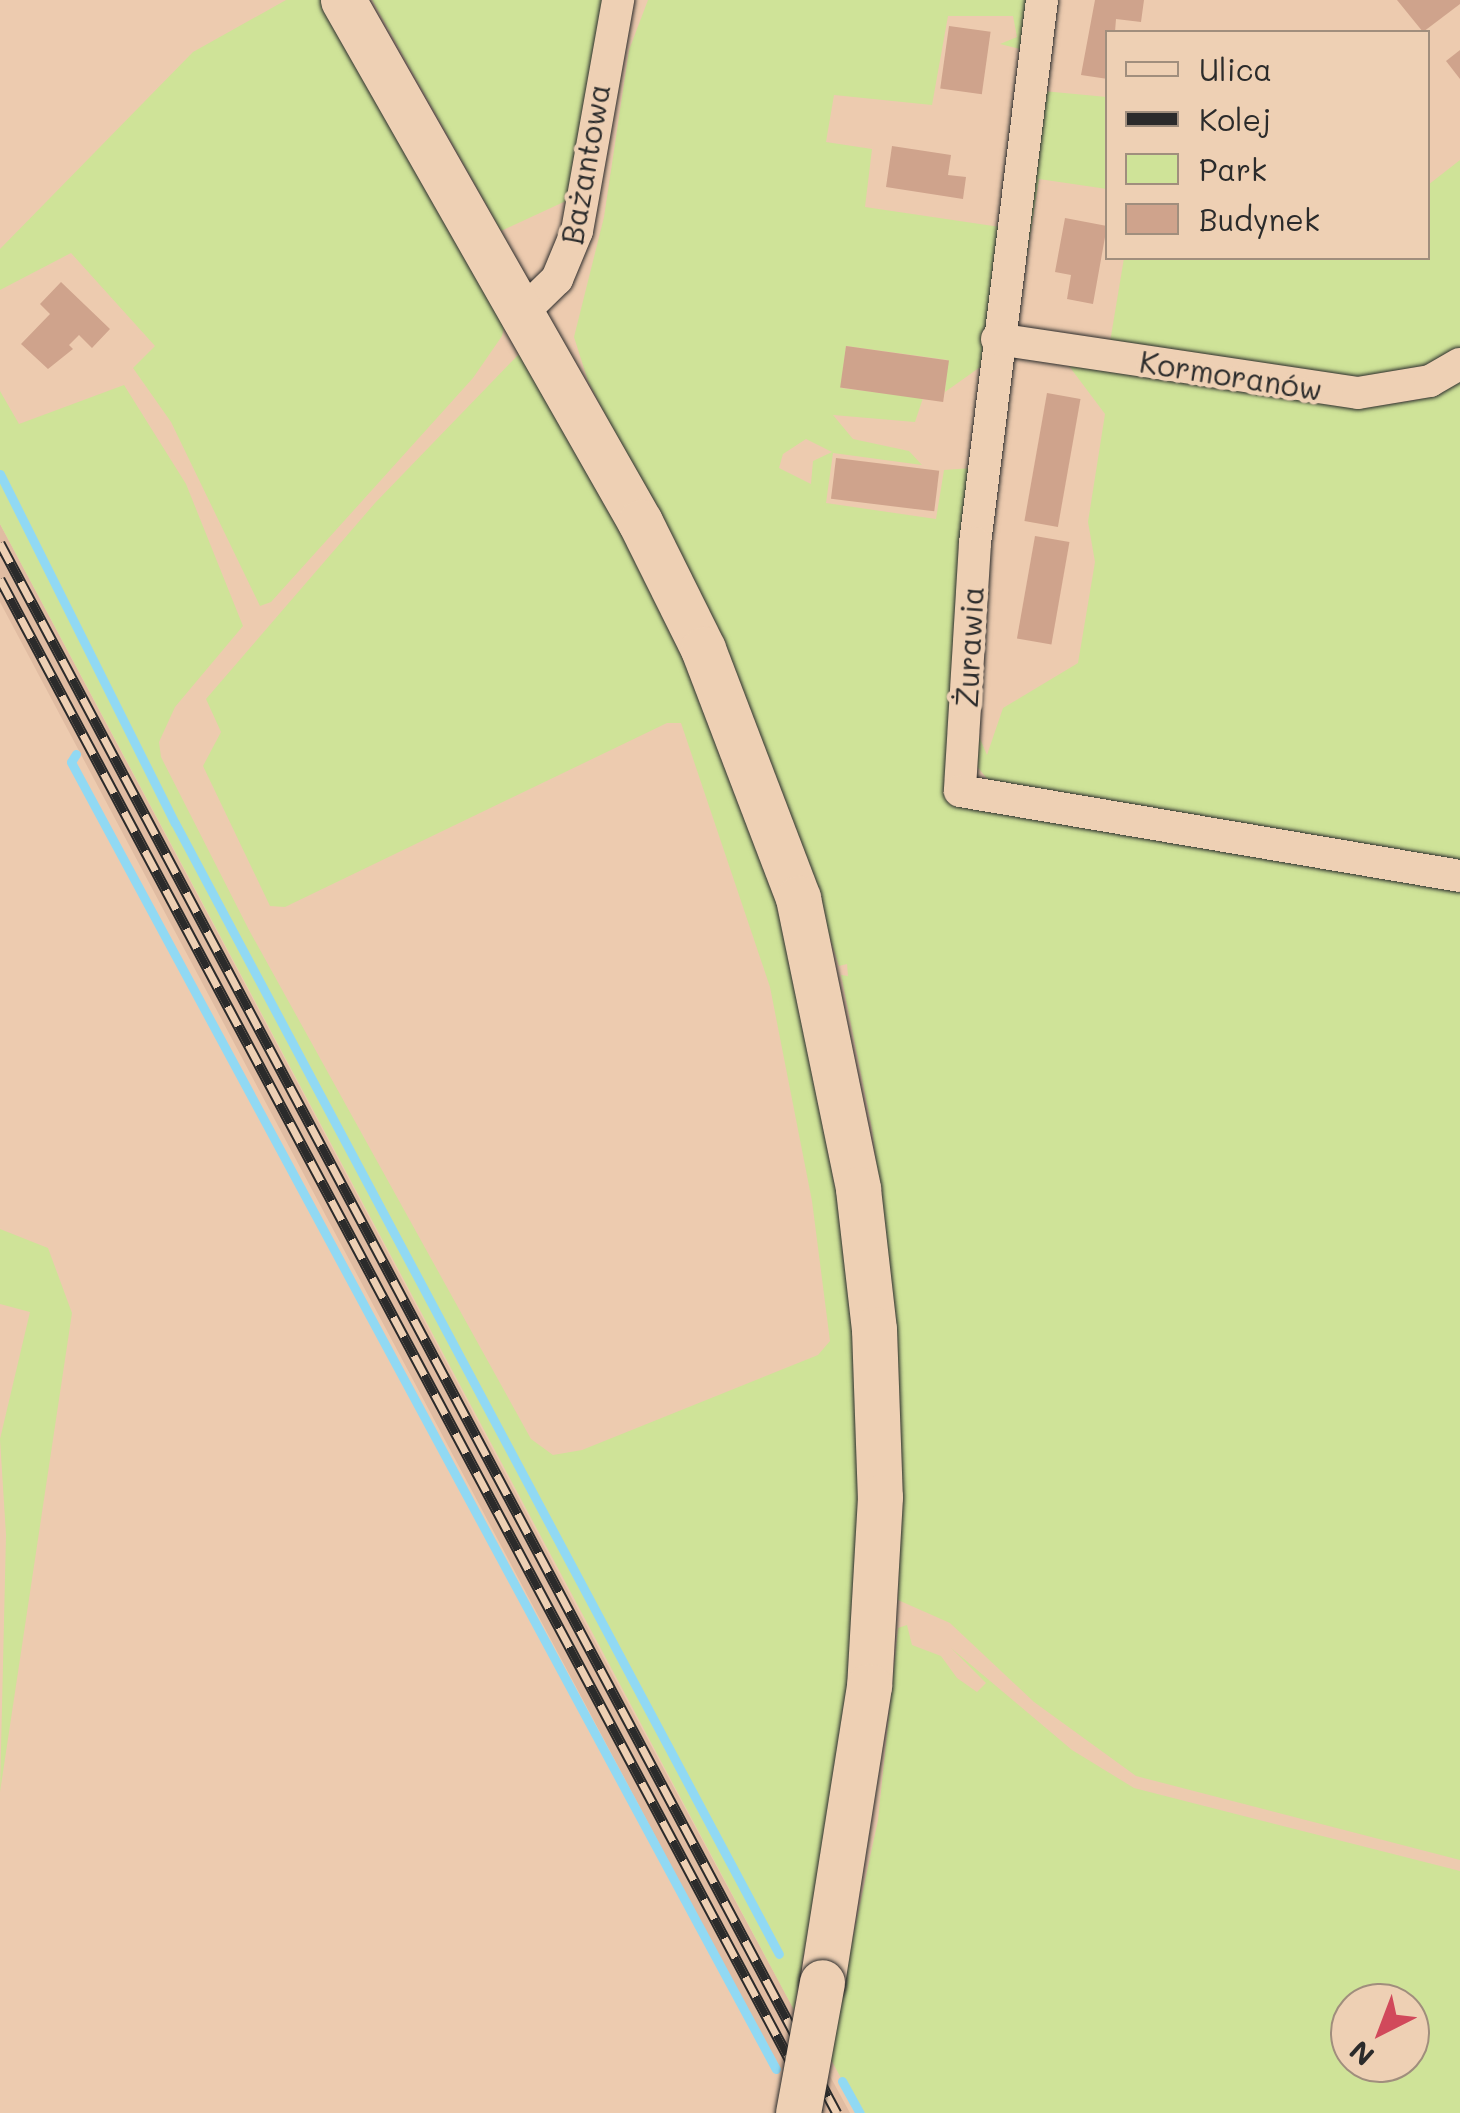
<!DOCTYPE html>
<html>
<head>
<meta charset="utf-8">
<style>
	body { margin:0 }
	#map { position:relative; width:1460px; height:2113px; overflow:hidden; background:#edcbaf; font-family:Mali,sans-serif }
	div>[style] { position:absolute }
	.built>* { inset:0; background:#e0bca2 }
	.green>* { inset:0; background:#cfe398 }
	.stream>* { height:9px; margin:-4.5px; padding:0 4.5px; transform-origin:4.5px; border-radius:4.5px; background:#91d9f3 }
	.building>* { inset:0; background:#cfa38c; transform-origin:0 0 }
	.roads { filter:drop-shadow(0 0 2px #2b2b2b) drop-shadow(0 0 2px #2b2b2b) }
	.minor>* { height:32px; margin:-16px; padding:0 16px; transform-origin:16px; border-radius:16px; background:#eed0b4 }
	.secondary>* { height:45px; margin:-22.5px; padding:0 22.5px; transform-origin:22.5px; border-radius:22.5px; background:#eed0b4 }
	.rail>* { height:11px; margin-top:-5.5px; transform-origin:0; background:repeating-linear-gradient(90deg,#eed0b4 0 22px,#2b2b2b 0 44px); box-sizing:border-box; border-block:2px solid #2b2b2b }
	.bridges { filter:drop-shadow(0 0 2px #2b2b2b) drop-shadow(0 0 2px #2b2b2b) }
	.secondary-bridge>* { height:45px; margin:-22.5px; padding:0 22.5px; transform-origin:22.5px; border-radius:22.5px; background:#eed0b4 }
	span { translate:-50% -50%; white-space:nowrap; text-align:center; line-height:1.15; -webkit-text-stroke:9px #eed0b4; paint-order:stroke }
	.street-label { font-size:30px; color:#2b2b2b }
	.legend { position:absolute; left:1105px; top:30px; width:325px; height:230px; box-sizing:border-box; background:#eed0b4; border:2px solid #a08e7d; margin:0; padding:12px 18px; list-style:none; font-size:30px; color:#2b2b2b }
	.legend li { display:flex; align-items:center; gap:20px; height:50px }
	.legend b { width:50px; border:2px solid #a08e7d }
	.north { position:absolute; left:1330px; top:1983px; width:100px; height:100px; box-sizing:border-box; background:#eed0b4; border:2px solid #a08e7d; border-radius:50%; rotate:222deg; font-size:28px; font-weight:700; line-height:40px; text-align:center; color:#2b2b2b }
	.north::after { content:''; display:block; margin:auto; width:35px; height:45px; background:#d1495b; clip-path:polygon(50% 0,100% 100%,50% 72%,0 100%) }
</style>
</head>
<body>
<div id="map">
	<div class="built">
		<i style="clip-path:polygon(0 524px,594px 1640px,850px 2113px,806px 2113px,746px 2007px,0 602px)"></i>
	</div>
	<div class="green">
		<i style="clip-path:polygon(286px 0,329px 0,507px 315px,502px 336px,473px 378px,271px 602px,260px 606px,171px 422px,133px 368px,155px 346px,71px 253px,0 290px,0 249px,193px 52px)"></i>
		<i style="clip-path:polygon(372px 0,605px 0,568px 200px,501px 231px)"></i>
		<i style="clip-path:polygon(evenodd,648px 0,1032px 0,1024px 50px,1000px 44px,1017px 37px,1013px 16px,948px 16px,932px 105px,834px 95px,826px 142px,872px 149px,865px 207px,1000px 227px,983px 365px,945px 392px,948px 360px,846px 346px,841px 388px,923px 398px,915px 422px,833px 415px,853px 439px,909px 451px,922px 465px,833px 453px,826px 503px,936px 519px,944px 470px,972px 468px,951px 803px,1460px 890px,1460px 1860px,1136px 1776px,1034px 1702px,950px 1623px,898px 1600px,902px 1478px,894px 1310px,872px 1129px,841px 975px,848px 976px,847px 964px,839px 966px,784px 797px,716px 631px,588px 381px,574px 337px,604px 217px,629px 50px,648px 0,806px 439px,832px 452px,813px 461px,811px 484px,779px 468px,783px 454px,806px 439px)"></i>
		<i style="clip-path:polygon(1043px 91px,1107px 97px,1107px 189px,1039px 179px,1017px 318px)"></i>
		<i style="clip-path:polygon(1460px 160px,1460px 353px,1390px 382px,1109px 348px,1124px 258px,1428px 258px,1428px 185px)"></i>
		<i style="clip-path:polygon(518px 355px,529px 356px,660px 585px,774px 872px,861px 1321px,864px 1616px,794px 2010px,0 524px,0 391px,19px 424px,124px 385px,186px 484px,243px 626px,175px 707px,159px 742px,161px 757px,249px 930px,531px 1439px,553px 1455px,582px 1450px,818px 1355px,830px 1341px,812px 1201px,770px 987px,681px 723px,667px 723px,285px 907px,270px 906px,203px 766px,221px 732px,206px 699px,375px 503px)"></i>
		<i style="clip-path:polygon(1066px 362px,1360px 408px,1417px 400px,1460px 382px,1460px 867px,994px 787px,975px 764px,977px 732px,987px 755px,1003px 708px,1078px 663px,1095px 562px,1088px 522px,1105px 414px)"></i>
		<i style="clip-path:polygon(0 1229px,48px 1248px,72px 1313px,0 1792px,6px 1535px,0 1439px,30px 1312px,0 1304px)"></i>
		<i style="clip-path:polygon(evenodd,907px 1625px,912px 1645px,941px 1656px,957px 1678px,977px 1692px,986px 1683px,951px 1648px,1072px 1750px,1134px 1788px,1460px 1871px,1460px 2113px,860px 2113px,828px 2054px,878px 1820px,898px 1628px,907px 1625px,1350px 2003px,1410px 2003px,1410px 2063px,1350px 2063px,1350px 2003px)"></i>
	</div>
	<div class="stream">
		<i style="left:0;top:474px;width:390px;rotate:63.4deg"></i>
		<i style="left:175px;top:823px;width:1282px;rotate:61.9deg"></i>
		<i style="left:76px;top:754px;width:9px;rotate:122deg"></i>
		<i style="left:71px;top:762px;width:1485px;rotate:61.66deg"></i>
		<i style="left:842px;top:2081px;width:37px;rotate:61deg"></i>
	</div>
	<div class="building">
		<i style="clip-path:polygon(1095px 0,1144px 0,1141px 22px,1116px 19px,1115px 32px,1108px 32px,1108px 79px,1081px 75px)"></i>
		<i style="clip-path:polygon(1397px 0,1460px 0,1460px 4px,1423px 32px)"></i>
		<i style="left:949px;top:26px;width:42px;height:63px;rotate:8deg"></i>
		<i style="clip-path:polygon(1460px 50px,1460px 79px,1446px 61px)"></i>
		<i style="clip-path:polygon(892px 146px,951px 155px,948px 175px,966px 177px,963px 199px,886px 187px)"></i>
		<i style="clip-path:polygon(1065px 218px,1107px 226px,1093px 304px,1067px 299px,1071px 275px,1055px 272px)"></i>
		<i style="clip-path:polygon(61px 282px,110px 329px,92px 348px,79px 335px,69px 345px,73px 349px,48px 369px,21px 344px,50px 314px,40px 304px)"></i>
		<i style="left:846px;top:346px;width:104px;height:42px;rotate:8deg"></i>
		<i style="left:1047px;top:393px;width:34px;height:130px;rotate:10deg"></i>
		<i style="left:836px;top:458px;width:104px;height:41px;rotate:7deg"></i>
		<i style="left:1035px;top:536px;width:35px;height:104px;rotate:10deg"></i>
	</div>
	<div class="roads">
		<div class="minor">
			<i style="left:1042px;top:0;width:547px;rotate:97.03deg"></i>
			<i style="left:975px;top:543px;width:248px;rotate:93.5deg"></i>
			<i style="left:960px;top:791px;width:507px;rotate:9.65deg"></i>
			<i style="left:522px;top:313px;width:49px;rotate:-44.2deg"></i>
			<i style="left:557px;top:279px;width:52px;rotate:-67.4deg"></i>
			<i style="left:577px;top:231px;width:235px;rotate:-79.9deg"></i>
			<i style="left:997px;top:339px;width:365px;rotate:8.5deg"></i>
			<i style="left:1358px;top:393px;width:73px;rotate:-9.5deg"></i>
			<i style="left:1430px;top:381px;width:34px;rotate:-30deg"></i>
		</div>
		<div class="secondary">
			<i style="left:343px;top:0;width:601px;rotate:60.36deg"></i>
			<i style="left:640px;top:522px;width:142px;rotate:63.6deg"></i>
			<i style="left:703px;top:649px;width:267px;rotate:69.1deg"></i>
			<i style="left:798px;top:898px;width:297px;rotate:78.3deg"></i>
			<i style="left:858px;top:1189px;width:141px;rotate:83.5deg"></i>
			<i style="left:874px;top:1329px;width:168px;rotate:88deg"></i>
			<i style="left:880px;top:1497px;width:189px;rotate:93.3deg"></i>
			<i style="left:869px;top:1686px;width:300px;rotate:99deg"></i>
		</div>
	</div>
	<div class="rail">
		<i style="left:0;top:543px;width:1779px;rotate:61.94deg"></i>
		<i style="left:0;top:579px;width:1738px;rotate:61.93deg"></i>
	</div>
	<div class="bridges">
		<div class="secondary-bridge">
			<i style="left:798px;top:2113px;width:133px;rotate:-79.6deg"></i>
		</div>
	</div>
	<div class="street-label">
		<span style="left:585px;top:164px;rotate:-80deg">Bażantowa</span>
		<span style="left:1231px;top:375px;rotate:9deg">Kormoranów</span>
		<span style="left:969px;top:647px;rotate:-87deg">Żurawia</span>
	</div>
	<ul class="legend">
	<li><b style="height:12px;background:#eed0b4"></b>Ulica</li>
	<li><b style="height:12px;background:#2b2b2b"></b>Kolej</li>
	<li><b style="height:28px;background:#cfe398"></b>Park</li>
	<li><b style="height:28px;background:#cfa38c"></b>Budynek</li>
	</ul>
	<div class="north">N</div>
</div>
</body>
</html>
